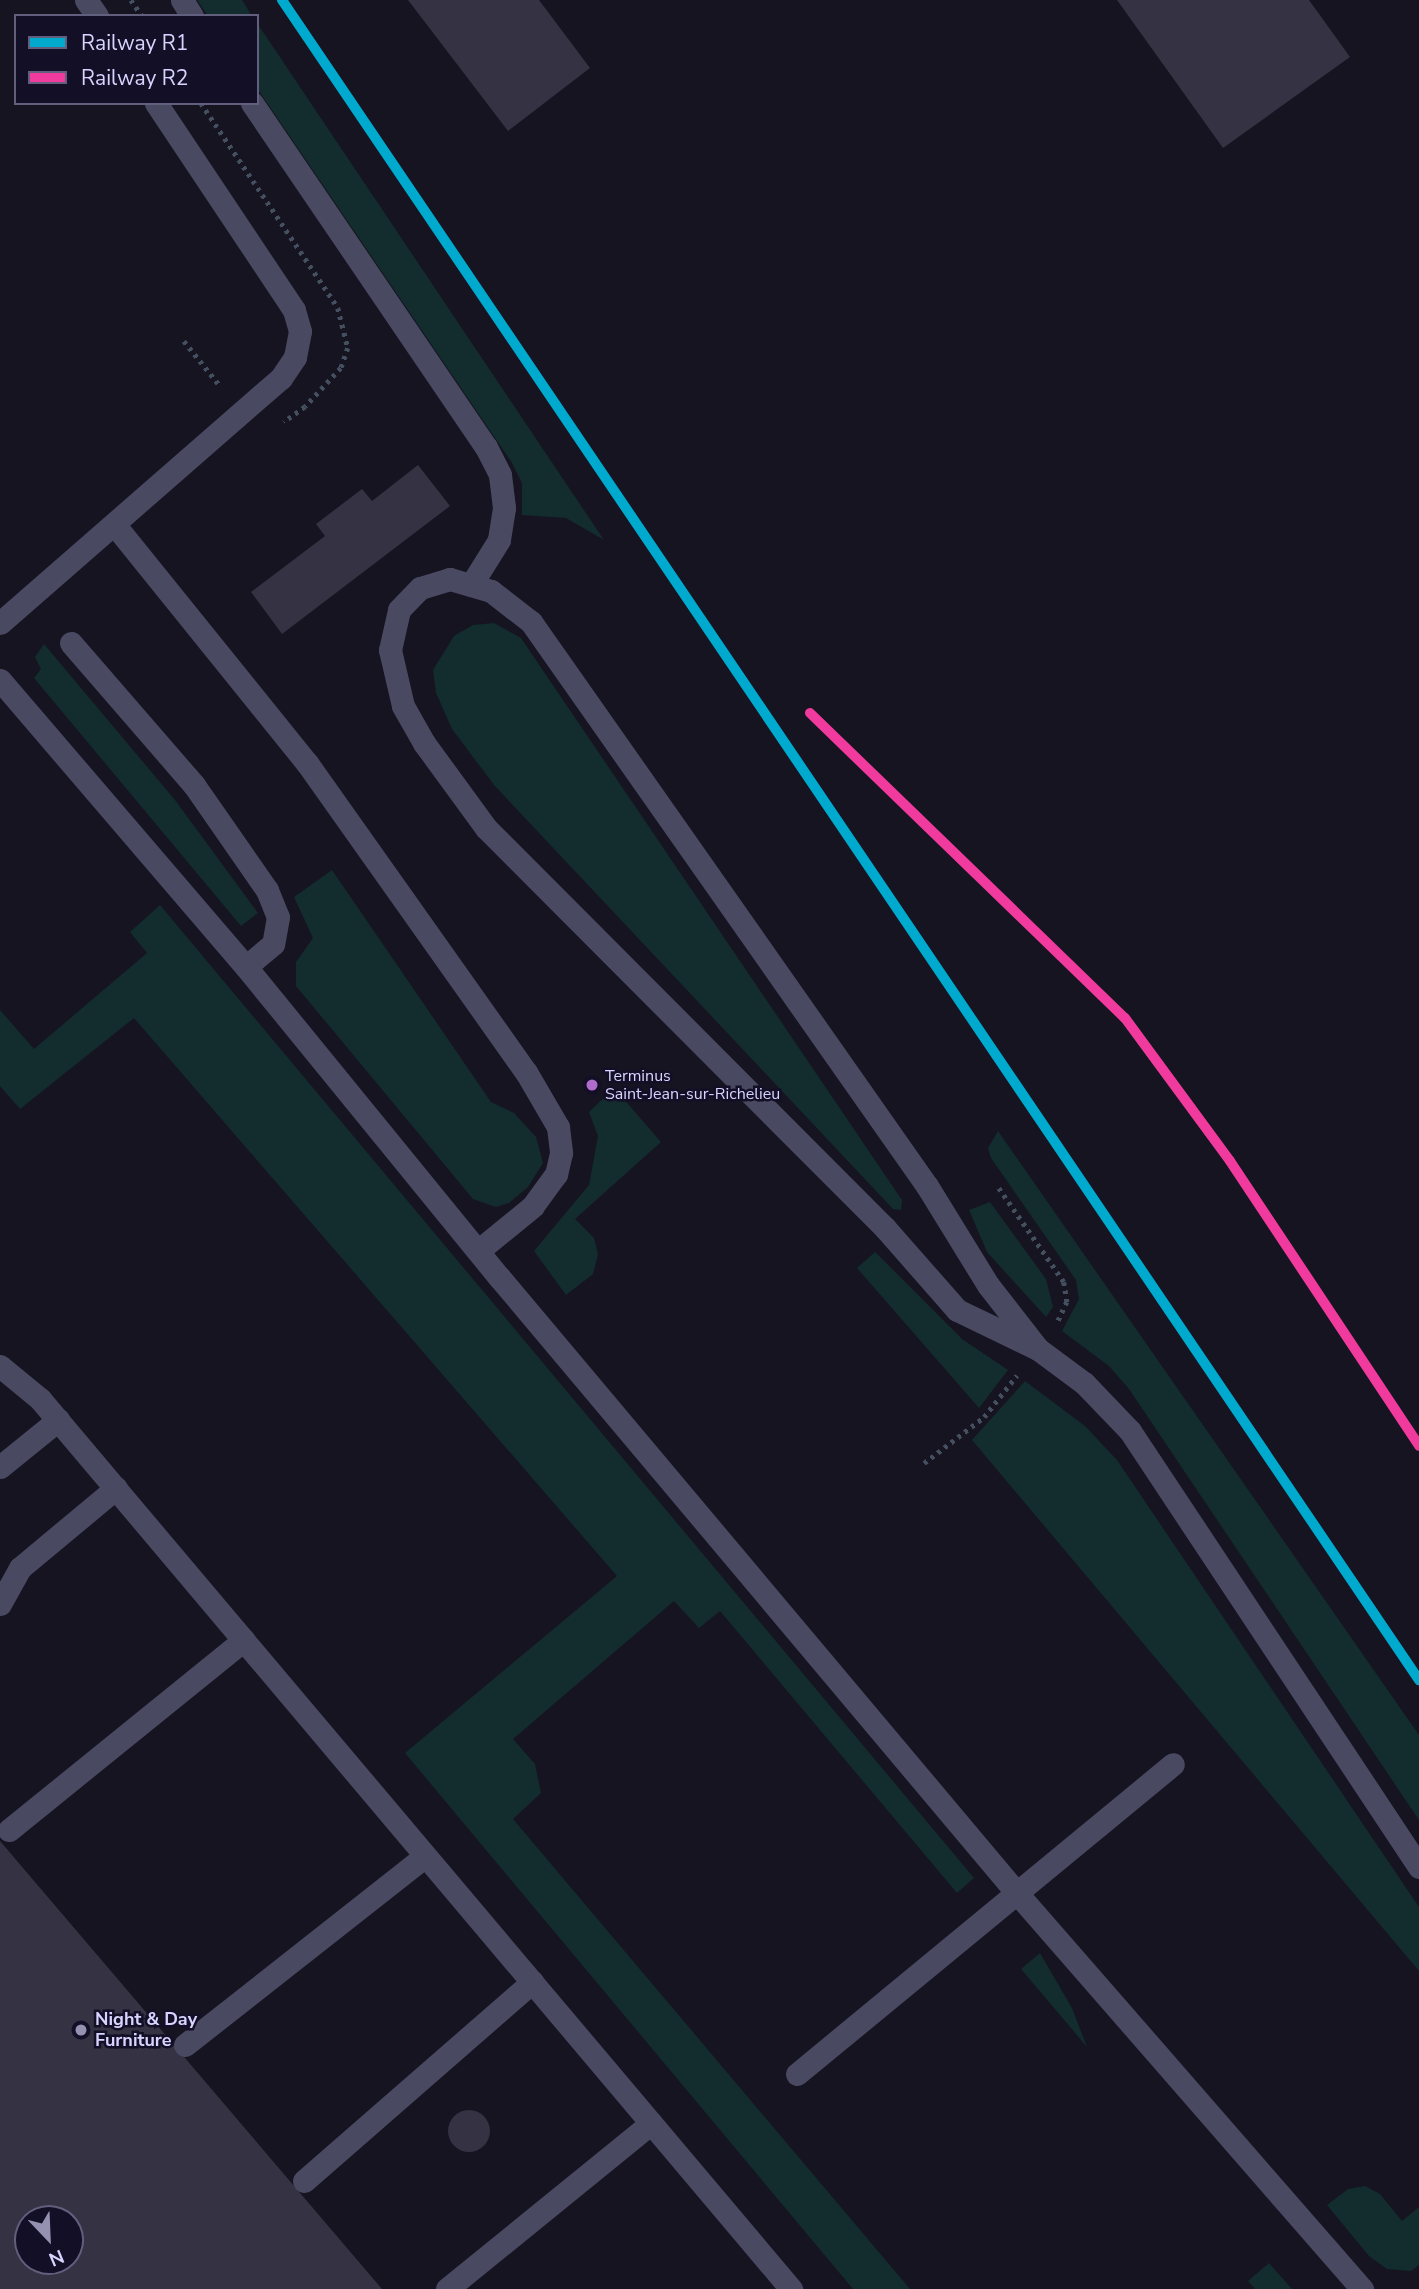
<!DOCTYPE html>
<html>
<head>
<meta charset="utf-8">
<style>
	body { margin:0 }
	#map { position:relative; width:1419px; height:2289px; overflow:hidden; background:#161421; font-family:"Nunito Sans",sans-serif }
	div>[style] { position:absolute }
	.green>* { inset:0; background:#132c2d }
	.building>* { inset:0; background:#343243 }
	.round { border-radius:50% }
	.path>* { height:4.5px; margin-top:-2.25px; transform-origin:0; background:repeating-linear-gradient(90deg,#44505f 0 3.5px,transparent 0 8.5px) }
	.lane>* { height:23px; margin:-11.5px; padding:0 11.5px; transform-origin:11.5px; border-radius:11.5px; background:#4a4962 }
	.rail-1>* { height:10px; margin:-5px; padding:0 5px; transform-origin:5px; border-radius:5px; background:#00a9ce }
	.rail-2>* { height:10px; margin:-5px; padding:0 5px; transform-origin:5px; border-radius:5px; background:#f13a9d }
	.dots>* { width:19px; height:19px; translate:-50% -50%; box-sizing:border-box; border:4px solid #130f26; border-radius:50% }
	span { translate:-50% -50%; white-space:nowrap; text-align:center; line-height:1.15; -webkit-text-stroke:5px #130f26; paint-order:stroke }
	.bus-label { font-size:16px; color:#d9d4ff }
	.left { translate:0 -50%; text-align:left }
	.poi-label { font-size:18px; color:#d9d4ff; font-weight:700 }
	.legend { position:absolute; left:14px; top:14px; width:245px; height:91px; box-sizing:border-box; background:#130f26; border:2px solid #625e7d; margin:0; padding:9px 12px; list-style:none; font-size:21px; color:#d9d4ff }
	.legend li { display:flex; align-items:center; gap:14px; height:35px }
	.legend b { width:35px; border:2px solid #625e7d }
	.north { position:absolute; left:14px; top:2205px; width:70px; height:70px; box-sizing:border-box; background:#130f26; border:2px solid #625e7d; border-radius:50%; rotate:157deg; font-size:19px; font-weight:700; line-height:28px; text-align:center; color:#d9d4ff }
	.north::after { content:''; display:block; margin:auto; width:24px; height:32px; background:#9591b1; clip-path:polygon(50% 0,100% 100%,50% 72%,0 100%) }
</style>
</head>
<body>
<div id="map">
	<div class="green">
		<i style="clip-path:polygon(197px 0,242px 0,252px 16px,208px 16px)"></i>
		<i style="clip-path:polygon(257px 23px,604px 540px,566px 518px,522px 515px,522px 483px,512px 463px,257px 88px)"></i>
		<i style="clip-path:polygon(494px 623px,521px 638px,902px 1200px,901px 1210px,893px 1209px,494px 785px,452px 729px,436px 693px,433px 670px,454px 636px,473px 625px)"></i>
		<i style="clip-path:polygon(44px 644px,175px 800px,258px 913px,241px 926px,34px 678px,41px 669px,35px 657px)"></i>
		<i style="clip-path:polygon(332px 870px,491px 1102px,514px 1113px,536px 1137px,543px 1163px,528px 1187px,509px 1203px,496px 1207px,473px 1199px,296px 986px,296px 962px,313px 938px,294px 897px)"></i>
		<i style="clip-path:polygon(160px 905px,974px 1878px,957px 1893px,720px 1611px,699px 1628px,674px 1601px,513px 1739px,535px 1764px,541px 1793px,513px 1819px,910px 2289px,853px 2289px,405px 1753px,617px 1576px,134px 1018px,20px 1109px,0 1086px,0 1010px,34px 1049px,147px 953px,130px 932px)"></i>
		<i style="clip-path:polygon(614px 1088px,661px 1142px,575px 1219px,594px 1238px,598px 1254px,593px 1274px,566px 1295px,534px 1251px,589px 1185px,598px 1136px,589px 1112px)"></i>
		<i style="clip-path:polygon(998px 1131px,1419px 1735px,1419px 1820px,1129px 1389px,1109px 1366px,1062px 1331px,1079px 1299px,1076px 1280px,991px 1158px,988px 1148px)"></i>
		<i style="clip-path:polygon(990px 1202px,1046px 1279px,1053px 1307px,1046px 1317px,987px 1252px,969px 1210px)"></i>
		<i style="clip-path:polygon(875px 1252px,962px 1339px,1008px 1370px,979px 1408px,857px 1268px)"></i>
		<i style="clip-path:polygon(1025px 1381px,1085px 1426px,1117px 1460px,1419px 1907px,1419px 1971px,972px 1440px)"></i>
		<i style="clip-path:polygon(1040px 1953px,1072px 2008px,1087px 2047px,1021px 1969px)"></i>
		<i style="clip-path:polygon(1365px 2186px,1380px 2194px,1402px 2221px,1419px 2207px,1419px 2265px,1411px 2271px,1387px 2269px,1369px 2256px,1327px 2205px,1348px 2189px)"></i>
		<i style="clip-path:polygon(1269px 2263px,1292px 2289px,1255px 2289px,1248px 2281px)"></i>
	</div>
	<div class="building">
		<i style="clip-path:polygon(408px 0,539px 0,590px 68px,508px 131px)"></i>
		<i style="clip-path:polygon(1117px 0,1309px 0,1350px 57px,1223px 148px)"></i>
		<i style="clip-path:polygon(418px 465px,450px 506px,282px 634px,251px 592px,325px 536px,316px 524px,362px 489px,372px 501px)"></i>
		<i style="clip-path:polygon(evenodd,0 1841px,382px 2289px,0 2289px,0 1841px,28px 2219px,70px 2219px,70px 2261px,28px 2261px,28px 2219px)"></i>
		<i class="round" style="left:448px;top:2110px;width:42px;height:42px"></i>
	</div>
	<div class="path">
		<i style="left:131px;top:0;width:19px;rotate:55deg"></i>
		<i style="left:201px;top:103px;width:247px;rotate:56.2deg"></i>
		<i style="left:338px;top:308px;width:41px;rotate:76deg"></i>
		<i style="left:348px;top:348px;width:21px;rotate:109deg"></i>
		<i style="left:341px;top:368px;width:53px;rotate:132.7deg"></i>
		<i style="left:305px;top:407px;width:26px;rotate:144deg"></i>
		<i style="left:184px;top:341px;width:59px;rotate:51.2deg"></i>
		<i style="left:999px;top:1188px;width:114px;rotate:55.3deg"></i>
		<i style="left:1064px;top:1282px;width:20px;rotate:81deg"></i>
		<i style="left:1067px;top:1302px;width:21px;rotate:115deg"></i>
		<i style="left:924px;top:1463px;width:76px;rotate:-37.5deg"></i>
		<i style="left:984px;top:1417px;width:53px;rotate:-51.8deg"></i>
	</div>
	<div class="lane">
		<i style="left:86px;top:0;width:19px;rotate:55deg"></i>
		<i style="left:182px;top:0;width:19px;rotate:58deg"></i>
		<i style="left:252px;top:103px;width:416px;rotate:55.8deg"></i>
		<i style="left:486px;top:447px;width:31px;rotate:63deg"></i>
		<i style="left:500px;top:475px;width:33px;rotate:83deg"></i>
		<i style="left:504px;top:508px;width:32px;rotate:99deg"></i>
		<i style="left:499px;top:540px;width:53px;rotate:121.9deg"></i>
		<i style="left:114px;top:524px;width:307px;rotate:51.1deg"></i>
		<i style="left:307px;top:763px;width:379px;rotate:54.7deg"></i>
		<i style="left:526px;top:1072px;width:64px;rotate:59.8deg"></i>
		<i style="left:558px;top:1127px;width:26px;rotate:83deg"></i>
		<i style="left:561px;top:1153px;width:22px;rotate:103deg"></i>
		<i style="left:556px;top:1174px;width:39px;rotate:126deg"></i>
		<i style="left:533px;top:1206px;width:70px;rotate:140.8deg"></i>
		<i style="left:0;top:623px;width:373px;rotate:-41.1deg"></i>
		<i style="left:281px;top:378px;width:25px;rotate:-56deg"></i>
		<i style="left:295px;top:357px;width:26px;rotate:-79deg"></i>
		<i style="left:300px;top:331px;width:22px;rotate:-106deg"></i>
		<i style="left:294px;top:310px;width:249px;rotate:-123.7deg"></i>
		<i style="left:71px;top:643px;width:188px;rotate:49.1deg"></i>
		<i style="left:194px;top:785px;width:128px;rotate:55.2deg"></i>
		<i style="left:267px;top:890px;width:29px;rotate:68deg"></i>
		<i style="left:278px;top:917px;width:27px;rotate:100deg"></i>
		<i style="left:273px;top:944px;width:35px;rotate:140deg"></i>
		<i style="left:0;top:680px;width:378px;rotate:49.4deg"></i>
		<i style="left:246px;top:967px;width:400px;rotate:50.8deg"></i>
		<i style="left:499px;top:1277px;width:803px;rotate:49.95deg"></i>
		<i style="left:1016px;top:1892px;width:527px;rotate:48.93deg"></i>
		<i style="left:1038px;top:1349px;width:81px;rotate:-128deg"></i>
		<i style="left:988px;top:1285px;width:116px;rotate:-121.6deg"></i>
		<i style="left:927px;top:1186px;width:689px;rotate:-125.07deg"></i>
		<i style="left:531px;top:622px;width:51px;rotate:-142.2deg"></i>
		<i style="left:491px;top:591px;width:43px;rotate:-163.7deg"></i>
		<i style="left:450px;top:579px;width:31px;rotate:163deg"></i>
		<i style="left:420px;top:588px;width:30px;rotate:134deg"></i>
		<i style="left:399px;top:610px;width:41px;rotate:102.7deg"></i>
		<i style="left:390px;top:650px;width:57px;rotate:76.9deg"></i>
		<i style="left:403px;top:706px;width:43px;rotate:60.4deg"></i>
		<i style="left:424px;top:743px;width:105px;rotate:53.9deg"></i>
		<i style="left:486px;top:828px;width:565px;rotate:45.07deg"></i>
		<i style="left:885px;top:1228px;width:109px;rotate:48.7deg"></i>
		<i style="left:957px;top:1310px;width:90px;rotate:25.7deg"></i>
		<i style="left:1038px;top:1349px;width:57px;rotate:36.5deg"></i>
		<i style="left:1084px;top:1383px;width:66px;rotate:46.2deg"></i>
		<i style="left:1130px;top:1431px;width:523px;rotate:56.46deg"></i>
		<i style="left:0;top:1366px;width:52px;rotate:39.5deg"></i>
		<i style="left:40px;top:1399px;width:1165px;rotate:49.84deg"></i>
		<i style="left:0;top:1467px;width:75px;rotate:-39deg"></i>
		<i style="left:0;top:1604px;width:41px;rotate:-60.9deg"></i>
		<i style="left:20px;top:1568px;width:125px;rotate:-39.8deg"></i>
		<i style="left:9px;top:1830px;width:302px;rotate:-39deg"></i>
		<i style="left:185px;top:2045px;width:305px;rotate:-38.2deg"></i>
		<i style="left:797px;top:2074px;width:487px;rotate:-39.5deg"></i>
		<i style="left:304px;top:2181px;width:303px;rotate:-41.1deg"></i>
		<i style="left:447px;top:2289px;width:263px;rotate:-39.1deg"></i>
	</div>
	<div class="rail-1">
		<i style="left:282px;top:0;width:2029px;rotate:55.91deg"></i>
	</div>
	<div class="rail-2">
		<i style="left:810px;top:713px;width:438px;rotate:44.1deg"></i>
		<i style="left:1125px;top:1018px;width:177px;rotate:53.7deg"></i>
		<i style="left:1230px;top:1161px;width:342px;rotate:56.4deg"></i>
	</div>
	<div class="dots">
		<i style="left:592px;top:1085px;background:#b06ccc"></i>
		<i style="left:81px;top:2030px;background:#9591b1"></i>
	</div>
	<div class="bus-label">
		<span class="left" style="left:605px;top:1085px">Terminus<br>Saint-Jean-sur-Richelieu</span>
	</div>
	<div class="poi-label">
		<span class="left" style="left:95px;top:2030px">Night &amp; Day<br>Furniture</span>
	</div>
	<ul class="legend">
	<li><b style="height:9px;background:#00a9ce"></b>Railway R1</li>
	<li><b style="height:9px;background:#f13a9d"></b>Railway R2</li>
	</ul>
	<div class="north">N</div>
</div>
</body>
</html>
